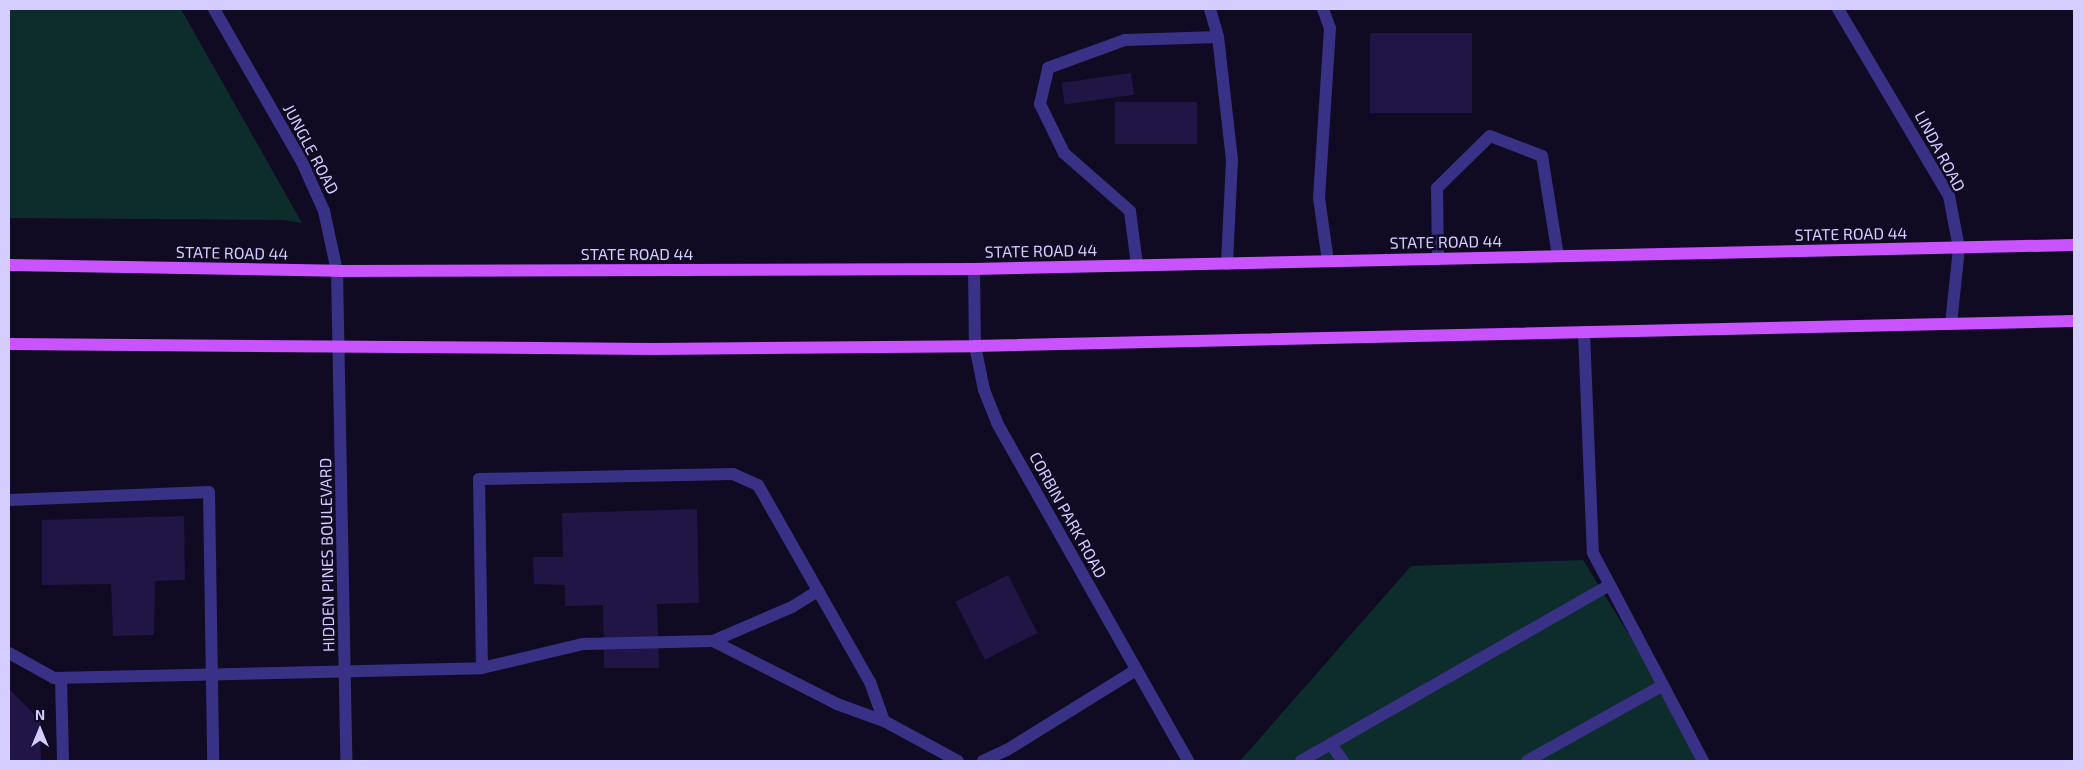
<!DOCTYPE html>
<html>
<head>
<meta charset="utf-8">
<style>
	body { margin:0 }
	#map { position:relative; width:2083px; height:770px; overflow:hidden; background:#100b22; font-family:"Exo 2",sans-serif }
	div>[style] { position:absolute }
	.green>* { inset:0; background:#0d2c2c }
	.building>* { inset:0; background:#211545; transform-origin:0 0 }
	.minor>* { height:12px; margin:-6px; padding:0 6px; transform-origin:6px; border-radius:6px; background:#393186 }
	.major>* { height:12px; margin:-6px; padding:0 6px; transform-origin:6px; border-radius:6px; background:#c853ff }
	span { translate:-50% -50%; white-space:nowrap; text-align:center; line-height:1.15; -webkit-text-stroke:5px #100b22; paint-order:stroke }
	.street-label { font-size:16px; color:#d5ccff }
	.frame { position:absolute; inset:0; border:10px solid #d5ccff; pointer-events:none }
	.north { position:absolute; left:15px; top:705px; width:50px; height:50px; -webkit-text-stroke:4px #100b22; paint-order:stroke; rotate:0deg; font-size:14px; font-weight:700; line-height:20px; text-align:center; color:#d5ccff }
	.north::after { content:''; display:block; margin:auto; width:18px; height:22px; background:#d5ccff; clip-path:polygon(50% 0,100% 100%,50% 72%,0 100%) }
</style>
</head>
<body>
<div id="map">
	<div class="green">
		<i style="clip-path:polygon(9px 9px,181px 9px,302px 223px,283px 220px,9px 218px)"></i>
		<i style="clip-path:polygon(1583px 560px,1707px 761px,1240px 761px,1411px 566px)"></i>
	</div>
	<div class="building">
		<i style="left:1472px;top:33px;width:80px;height:102px;rotate:90deg"></i>
		<i style="left:1131px;top:73px;width:22px;height:70px;rotate:82deg"></i>
		<i style="left:1115px;top:102px;width:82px;height:42px"></i>
		<i style="clip-path:polygon(697px 509px,699px 603px,657px 604px,659px 668px,604px 668px,603px 605px,565px 606px,565px 585px,534px 584px,533px 557px,563px 557px,562px 513px)"></i>
		<i style="clip-path:polygon(184px 516px,185px 580px,155px 581px,154px 635px,113px 636px,111px 584px,42px 585px,42px 520px)"></i>
		<i style="left:1008px;top:575px;width:65px;height:59px;rotate:63deg"></i>
		<i style="clip-path:polygon(9px 689px,40px 720px,41px 761px,9px 761px)"></i>
	</div>
	<div class="minor">
		<i style="left:214px;top:9px;width:177px;rotate:60.1deg"></i>
		<i style="left:302px;top:162px;width:54px;rotate:65.8deg"></i>
		<i style="left:324px;top:211px;width:61px;rotate:77.8deg"></i>
		<i style="left:337px;top:271px;width:490px;rotate:88.9deg"></i>
		<i style="left:1210px;top:9px;width:29px;rotate:74deg"></i>
		<i style="left:1218px;top:37px;width:124px;rotate:83.5deg"></i>
		<i style="left:1232px;top:160px;width:104px;rotate:92.8deg"></i>
		<i style="left:1323px;top:9px;width:20px;rotate:70deg"></i>
		<i style="left:1330px;top:28px;width:170px;rotate:93.7deg"></i>
		<i style="left:1319px;top:198px;width:64px;rotate:81.9deg"></i>
		<i style="left:1838px;top:9px;width:217px;rotate:59.3deg"></i>
		<i style="left:1949px;top:196px;width:53px;rotate:79.1deg"></i>
		<i style="left:1959px;top:248px;width:76px;rotate:96deg"></i>
		<i style="left:1438px;top:259px;width:71px;rotate:-90.8deg"></i>
		<i style="left:1437px;top:188px;width:74px;rotate:-44.5deg"></i>
		<i style="left:1490px;top:136px;width:56px;rotate:21deg"></i>
		<i style="left:1542px;top:156px;width:101px;rotate:80.9deg"></i>
		<i style="left:1137px;top:265px;width:54px;rotate:-97.4deg"></i>
		<i style="left:1130px;top:211px;width:88px;rotate:-138.7deg"></i>
		<i style="left:1064px;top:153px;width:55px;rotate:-116.1deg"></i>
		<i style="left:1040px;top:104px;width:37px;rotate:-77deg"></i>
		<i style="left:1048px;top:68px;width:82px;rotate:-20deg"></i>
		<i style="left:1125px;top:40px;width:93px;rotate:-1.8deg"></i>
		<i style="left:974px;top:269px;width:77px;rotate:89.3deg"></i>
		<i style="left:975px;top:346px;width:45px;rotate:78.4deg"></i>
		<i style="left:984px;top:390px;width:35px;rotate:68deg"></i>
		<i style="left:997px;top:423px;width:388px;rotate:60.5deg"></i>
		<i style="left:1584px;top:332px;width:221px;rotate:87.7deg"></i>
		<i style="left:1593px;top:553px;width:235px;rotate:62.1deg"></i>
		<i style="left:9px;top:500px;width:200px;rotate:-2.3deg"></i>
		<i style="left:209px;top:492px;width:269px;rotate:89.1deg"></i>
		<i style="left:713px;top:641px;width:139px;rotate:26.9deg"></i>
		<i style="left:837px;top:704px;width:50px;rotate:19.9deg"></i>
		<i style="left:884px;top:721px;width:84px;rotate:28.4deg"></i>
		<i style="left:9px;top:653px;width:51px;rotate:29.1deg"></i>
		<i style="left:54px;top:678px;width:428px;rotate:-1.3deg"></i>
		<i style="left:482px;top:668px;width:104px;rotate:-13.4deg"></i>
		<i style="left:583px;top:644px;width:130px;rotate:-1.3deg"></i>
		<i style="left:713px;top:641px;width:86px;rotate:-23.3deg"></i>
		<i style="left:792px;top:607px;width:31px;rotate:-32deg"></i>
		<i style="left:482px;top:668px;width:189px;rotate:-90.9deg"></i>
		<i style="left:479px;top:479px;width:254px;rotate:-1.1deg"></i>
		<i style="left:733px;top:474px;width:27px;rotate:24deg"></i>
		<i style="left:758px;top:485px;width:227px;rotate:60.4deg"></i>
		<i style="left:870px;top:682px;width:41px;rotate:70.3deg"></i>
		<i style="left:61px;top:678px;width:83px;rotate:88.6deg"></i>
		<i style="left:1331px;top:744px;width:21px;rotate:55deg"></i>
		<i style="left:983px;top:761px;width:26px;rotate:-25deg"></i>
		<i style="left:1007px;top:750px;width:152px;rotate:-31.8deg"></i>
		<i style="left:1301px;top:761px;width:355px;rotate:-29.7deg"></i>
		<i style="left:1527px;top:761px;width:154px;rotate:-29.1deg"></i>
	</div>
	<div class="major">
		<i style="left:9px;top:265px;width:328px;rotate:1deg"></i>
		<i style="left:337px;top:271px;width:637px;rotate:-0.18deg"></i>
		<i style="left:974px;top:269px;width:1100px;rotate:-1.25deg"></i>
		<i style="left:9px;top:344px;width:645px;rotate:0.44deg"></i>
		<i style="left:654px;top:349px;width:321px;rotate:-0.5deg"></i>
		<i style="left:975px;top:346px;width:1099px;rotate:-1.3deg"></i>
	</div>
	<div class="street-label">
		<span style="left:311px;top:149px;rotate:62deg">JUNGLE ROAD</span>
		<span style="left:1940px;top:151px;rotate:62deg">LINDA ROAD</span>
		<span style="left:1851px;top:234px;rotate:-1deg">STATE ROAD 44</span>
		<span style="left:1446px;top:242px;rotate:-1deg">STATE ROAD 44</span>
		<span style="left:1041px;top:251px;rotate:-1deg">STATE ROAD 44</span>
		<span style="left:232px;top:253px;rotate:1deg">STATE ROAD 44</span>
		<span style="left:637px;top:254px">STATE ROAD 44</span>
		<span style="left:1068px;top:515px;rotate:61deg">CORBIN PARK ROAD</span>
		<span style="left:327px;top:555px;rotate:-91deg">HIDDEN PINES BOULEVARD</span>
	</div>
	<div class="frame"></div>
	<div class="north">N</div>
</div>
</body>
</html>
